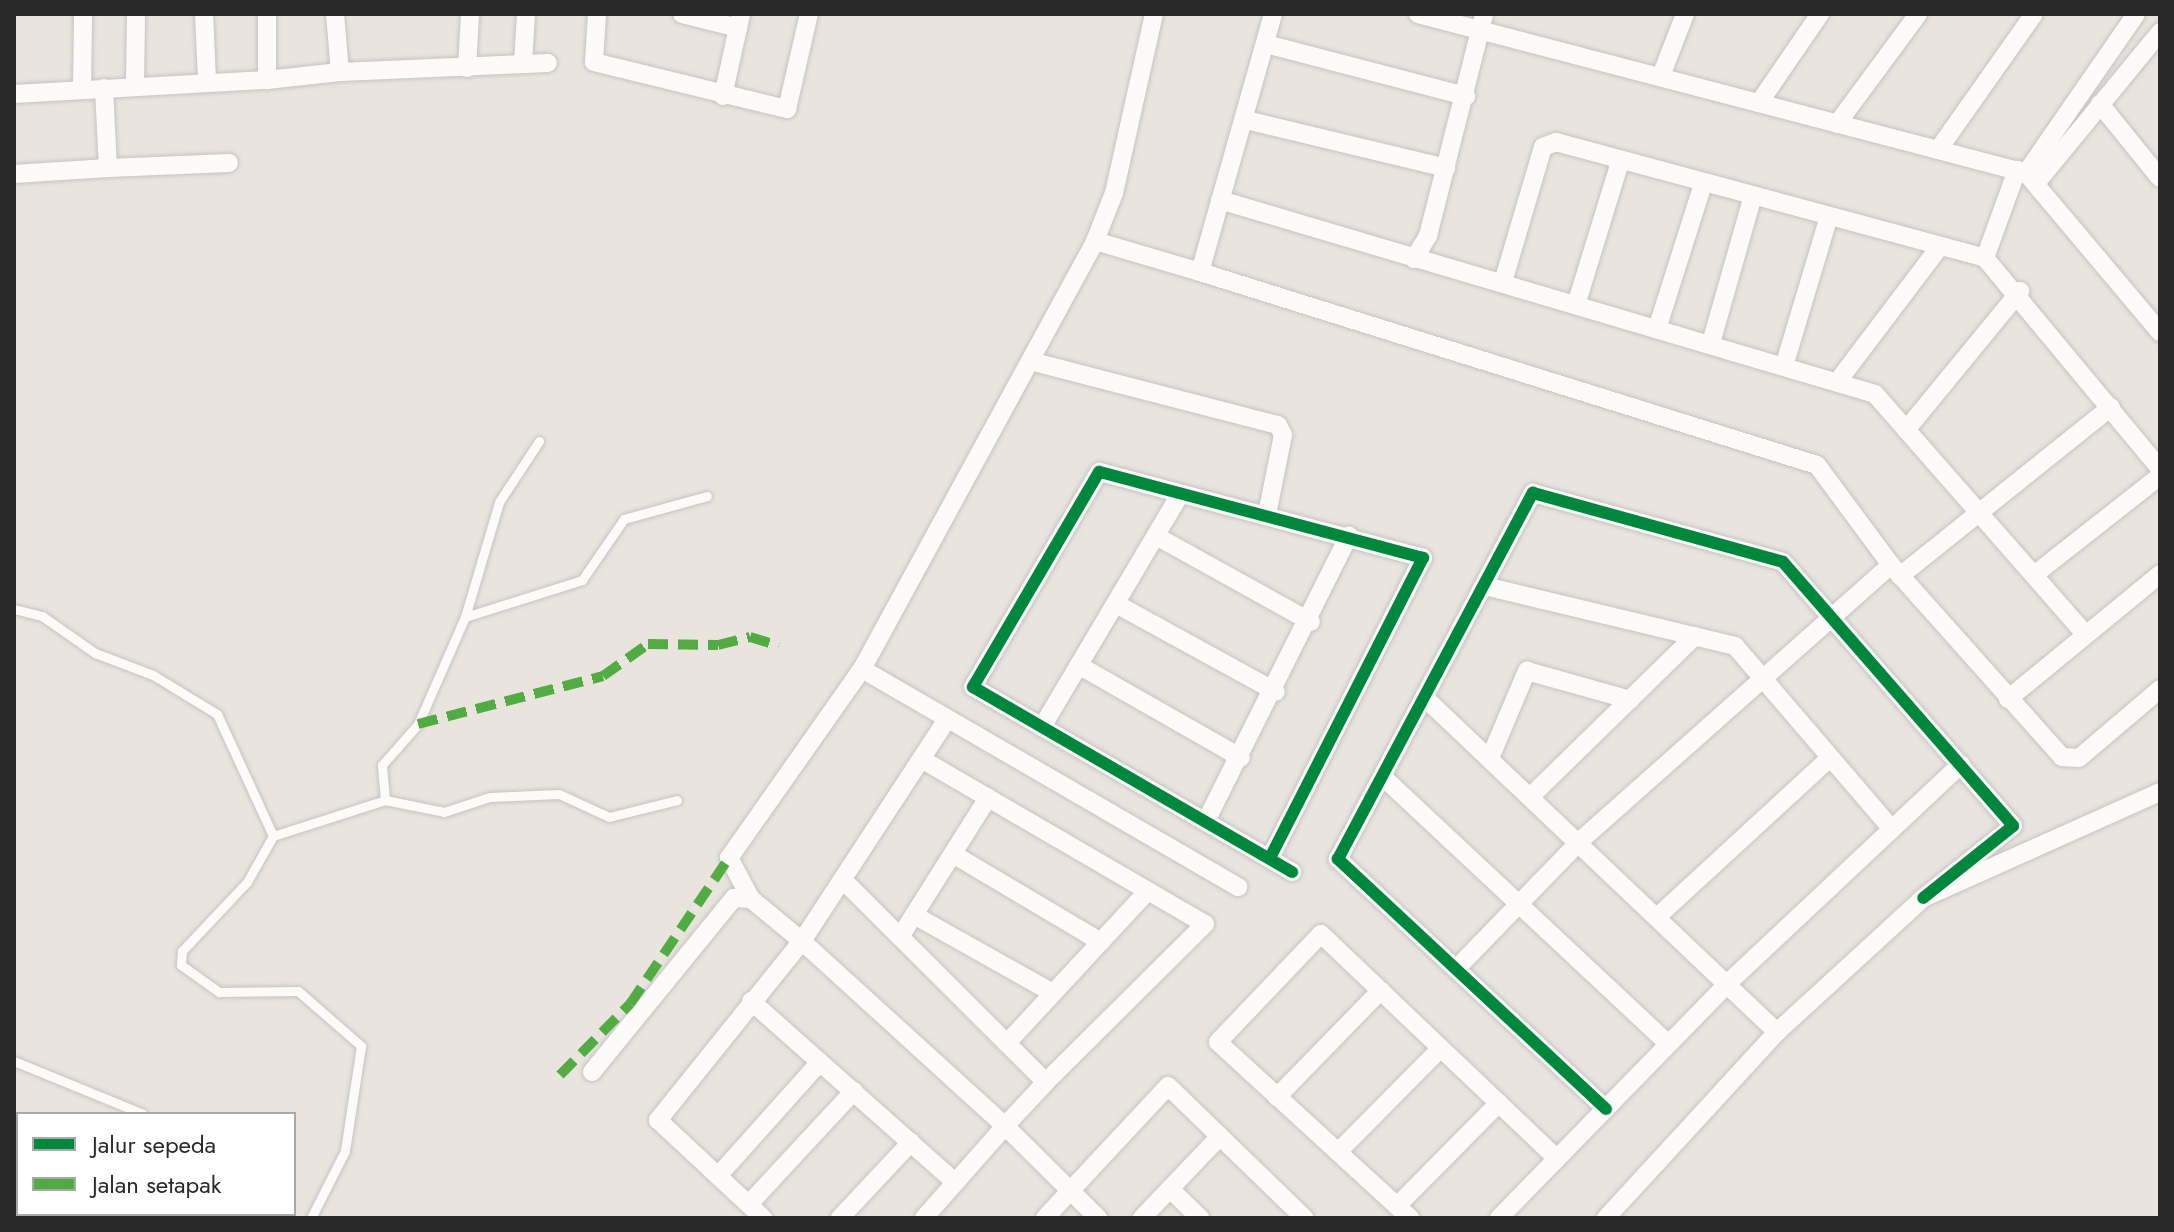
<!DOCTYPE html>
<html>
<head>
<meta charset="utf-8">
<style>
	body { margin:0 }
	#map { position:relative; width:2174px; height:1232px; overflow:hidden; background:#e9e5de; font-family:Jost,sans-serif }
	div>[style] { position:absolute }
	.roads { filter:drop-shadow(0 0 2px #c5c4c4) drop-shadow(0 0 2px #c5c4c4) }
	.service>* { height:9px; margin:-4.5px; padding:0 4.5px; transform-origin:4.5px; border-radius:4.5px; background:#fcfbfa }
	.minor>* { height:18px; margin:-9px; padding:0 9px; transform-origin:9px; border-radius:9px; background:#fcfbfa }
	.quiet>* { height:10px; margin-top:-5px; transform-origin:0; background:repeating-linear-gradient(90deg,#53ab44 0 20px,transparent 0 30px) }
	.cycleway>* { height:12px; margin:-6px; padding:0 6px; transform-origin:6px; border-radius:6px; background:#00873e }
	span { translate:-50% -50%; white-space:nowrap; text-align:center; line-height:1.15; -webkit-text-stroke:6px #fff; paint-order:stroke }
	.frame { position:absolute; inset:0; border:16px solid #292929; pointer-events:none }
	.legend { position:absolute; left:16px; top:1112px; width:280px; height:104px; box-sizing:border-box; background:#fff; border:2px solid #a9a9a9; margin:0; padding:10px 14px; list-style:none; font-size:24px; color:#292929 }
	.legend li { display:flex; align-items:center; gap:16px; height:40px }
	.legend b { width:40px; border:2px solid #a9a9a9 }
</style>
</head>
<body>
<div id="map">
	<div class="roads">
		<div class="service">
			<i style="left:14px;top:609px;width:29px;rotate:14deg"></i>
			<i style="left:42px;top:616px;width:65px;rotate:34.9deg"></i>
			<i style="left:95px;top:653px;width:62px;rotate:20.8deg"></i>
			<i style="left:153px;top:675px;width:75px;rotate:31.4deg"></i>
			<i style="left:217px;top:714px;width:134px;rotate:65.3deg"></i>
			<i style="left:273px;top:836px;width:53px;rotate:119.5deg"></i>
			<i style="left:247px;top:882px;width:95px;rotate:133.3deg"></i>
			<i style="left:182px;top:951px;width:14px;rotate:94deg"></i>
			<i style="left:181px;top:965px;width:47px;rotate:35.4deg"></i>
			<i style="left:219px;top:992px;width:79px;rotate:-0.7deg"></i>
			<i style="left:298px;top:991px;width:84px;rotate:41.1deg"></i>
			<i style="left:361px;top:1046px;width:106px;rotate:98.7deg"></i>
			<i style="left:345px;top:1151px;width:75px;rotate:116.9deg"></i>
			<i style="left:465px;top:617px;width:123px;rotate:-17.5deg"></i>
			<i style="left:582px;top:580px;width:74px;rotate:-55.5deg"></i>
			<i style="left:624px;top:519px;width:86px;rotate:-15.5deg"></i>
			<i style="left:385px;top:800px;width:35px;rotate:-95deg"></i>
			<i style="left:382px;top:765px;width:55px;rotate:-48.7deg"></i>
			<i style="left:418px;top:724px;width:117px;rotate:-66.3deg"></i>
			<i style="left:465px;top:617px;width:120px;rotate:-73.5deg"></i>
			<i style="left:499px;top:502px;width:73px;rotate:-56.7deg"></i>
			<i style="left:273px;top:836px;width:118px;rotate:-17.8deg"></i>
			<i style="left:385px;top:800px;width:60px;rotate:11.5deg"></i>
			<i style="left:444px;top:812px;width:48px;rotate:-18.1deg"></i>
			<i style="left:490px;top:797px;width:69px;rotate:-2.5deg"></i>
			<i style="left:559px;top:794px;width:55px;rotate:24.7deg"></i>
			<i style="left:609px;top:817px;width:70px;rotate:-14deg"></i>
			<i style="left:14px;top:1061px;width:139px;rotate:22.3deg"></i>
			<i style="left:255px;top:1214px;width:4px;rotate:63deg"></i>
		</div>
		<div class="minor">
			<i style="left:204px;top:14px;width:67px;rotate:87.4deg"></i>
			<i style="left:597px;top:14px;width:48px;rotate:93.6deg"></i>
			<i style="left:594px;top:62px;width:199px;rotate:13.7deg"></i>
			<i style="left:787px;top:109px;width:98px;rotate:-77deg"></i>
			<i style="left:682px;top:14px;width:58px;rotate:14deg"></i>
			<i style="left:1418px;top:14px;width:628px;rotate:14.66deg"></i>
			<i style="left:2026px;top:173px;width:193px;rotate:-55.3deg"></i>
			<i style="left:1266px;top:44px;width:207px;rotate:14.6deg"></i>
			<i style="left:523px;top:63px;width:49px;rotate:-86.5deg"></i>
			<i style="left:467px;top:68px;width:54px;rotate:-86.8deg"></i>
			<i style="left:340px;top:72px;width:208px;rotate:-2.5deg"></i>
			<i style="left:1661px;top:76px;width:66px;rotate:-68.8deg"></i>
			<i style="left:267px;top:80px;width:73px;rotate:-6.3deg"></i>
			<i style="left:340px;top:72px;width:58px;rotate:-94.9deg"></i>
			<i style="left:135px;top:86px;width:72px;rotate:-89.2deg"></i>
			<i style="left:82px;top:90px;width:76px;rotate:-89.2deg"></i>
			<i style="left:14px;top:94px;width:253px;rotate:-3.2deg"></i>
			<i style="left:267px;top:80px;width:66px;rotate:-90deg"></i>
			<i style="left:723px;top:96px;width:84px;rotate:-77.6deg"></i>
			<i style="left:1759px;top:103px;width:108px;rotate:-55.6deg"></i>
			<i style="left:2100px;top:104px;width:95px;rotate:51deg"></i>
			<i style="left:1246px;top:120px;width:206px;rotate:13.5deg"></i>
			<i style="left:1837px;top:124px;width:137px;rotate:-53.6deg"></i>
			<i style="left:1938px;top:150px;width:166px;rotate:-54.8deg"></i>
			<i style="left:108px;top:168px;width:121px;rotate:-2.4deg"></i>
			<i style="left:2026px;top:173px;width:208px;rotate:49.9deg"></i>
			<i style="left:14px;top:174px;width:94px;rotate:-3.7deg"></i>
			<i style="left:108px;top:168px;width:80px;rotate:-92.9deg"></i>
			<i style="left:2037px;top:182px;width:194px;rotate:-50.6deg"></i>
			<i style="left:1220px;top:200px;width:683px;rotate:16.5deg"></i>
			<i style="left:1875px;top:394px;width:320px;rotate:48.8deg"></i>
			<i style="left:1095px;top:241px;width:109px;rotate:16.4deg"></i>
			<i style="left:1200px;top:272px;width:268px;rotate:-74.2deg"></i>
			<i style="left:1985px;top:258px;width:94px;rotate:-70deg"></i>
			<i style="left:1414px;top:259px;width:27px;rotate:-59deg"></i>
			<i style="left:1428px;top:236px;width:229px;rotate:-75.8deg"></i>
			<i style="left:1200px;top:272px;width:646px;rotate:17.37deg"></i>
			<i style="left:1817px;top:465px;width:124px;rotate:53.5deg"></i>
			<i style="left:1891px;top:565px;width:257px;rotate:48.3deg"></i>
			<i style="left:2062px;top:757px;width:17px;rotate:3deg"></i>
			<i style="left:2079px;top:758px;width:106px;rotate:-40.4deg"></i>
			<i style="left:1503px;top:282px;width:141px;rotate:-73.5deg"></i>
			<i style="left:1543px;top:147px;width:14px;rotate:-21deg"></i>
			<i style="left:1556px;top:142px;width:444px;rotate:15.1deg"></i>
			<i style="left:1985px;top:258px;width:274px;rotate:50.3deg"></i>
			<i style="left:1576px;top:305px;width:150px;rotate:-72.9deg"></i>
			<i style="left:1657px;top:329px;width:149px;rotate:-72.4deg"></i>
			<i style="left:1711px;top:343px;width:150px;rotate:-74.1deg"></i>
			<i style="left:1034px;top:362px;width:252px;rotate:14.5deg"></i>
			<i style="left:1278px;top:425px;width:11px;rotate:63deg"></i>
			<i style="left:1283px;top:435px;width:81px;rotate:101.4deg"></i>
			<i style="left:1785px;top:363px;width:149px;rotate:-73.3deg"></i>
			<i style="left:1838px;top:381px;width:164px;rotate:-52.9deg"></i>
			<i style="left:1906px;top:430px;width:180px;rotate:-50.6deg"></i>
			<i style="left:1156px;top:536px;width:177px;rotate:29deg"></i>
			<i style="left:2034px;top:575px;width:160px;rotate:-38.2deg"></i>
			<i style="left:1900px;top:576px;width:270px;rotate:-38.7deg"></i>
			<i style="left:1485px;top:586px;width:257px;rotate:13.5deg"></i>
			<i style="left:1735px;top:646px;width:241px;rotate:49.4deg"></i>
			<i style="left:1118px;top:605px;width:180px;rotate:28.8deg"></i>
			<i style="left:1080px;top:666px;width:185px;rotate:29.7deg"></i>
			<i style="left:862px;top:669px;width:435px;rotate:30.1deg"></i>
			<i style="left:1426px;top:699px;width:484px;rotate:43.5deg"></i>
			<i style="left:1777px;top:1032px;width:198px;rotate:-42.5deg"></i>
			<i style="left:1923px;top:898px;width:260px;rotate:-24.1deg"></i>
			<i style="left:2008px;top:699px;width:197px;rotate:-39.4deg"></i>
			<i style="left:1042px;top:727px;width:269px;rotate:-59.3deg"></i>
			<i style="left:1490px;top:758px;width:95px;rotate:-67deg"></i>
			<i style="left:1527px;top:671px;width:107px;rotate:15.7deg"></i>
			<i style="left:923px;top:760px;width:326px;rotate:30.2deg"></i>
			<i style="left:1205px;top:924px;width:224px;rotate:135.2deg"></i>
			<i style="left:1383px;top:777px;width:389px;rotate:43.1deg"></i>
			<i style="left:1531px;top:796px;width:229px;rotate:-44.3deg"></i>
			<i style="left:1207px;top:819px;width:317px;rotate:-63.4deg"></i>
			<i style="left:953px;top:854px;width:172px;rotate:30.7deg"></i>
			<i style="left:1270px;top:858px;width:337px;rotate:-63deg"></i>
			<i style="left:1423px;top:558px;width:335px;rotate:-165.1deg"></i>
			<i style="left:1099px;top:472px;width:249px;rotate:120.4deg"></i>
			<i style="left:973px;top:687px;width:369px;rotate:30.1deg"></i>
			<i style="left:843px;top:880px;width:286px;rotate:44.9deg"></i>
			<i style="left:1046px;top:1082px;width:60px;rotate:133deg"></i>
			<i style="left:1005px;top:1126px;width:131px;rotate:44.7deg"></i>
			<i style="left:751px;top:899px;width:47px;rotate:-118.2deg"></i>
			<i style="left:729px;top:858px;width:231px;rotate:-54.9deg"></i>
			<i style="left:862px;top:669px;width:487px;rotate:-61.4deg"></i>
			<i style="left:1095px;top:241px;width:52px;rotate:-68.4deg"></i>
			<i style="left:1114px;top:193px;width:183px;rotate:-77.4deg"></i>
			<i style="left:914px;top:915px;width:159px;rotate:29.3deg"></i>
			<i style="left:1657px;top:917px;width:235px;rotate:-42.6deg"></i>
			<i style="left:900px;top:937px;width:165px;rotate:-57.7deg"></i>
			<i style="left:1456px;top:969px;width:178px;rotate:-45.9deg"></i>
			<i style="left:1580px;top:841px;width:416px;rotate:-41.6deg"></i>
			<i style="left:751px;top:1001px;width:273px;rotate:41.6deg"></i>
			<i style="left:1007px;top:1043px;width:207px;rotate:-47.2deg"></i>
			<i style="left:592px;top:1072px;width:225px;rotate:-50.8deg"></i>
			<i style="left:734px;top:898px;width:17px;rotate:3deg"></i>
			<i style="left:751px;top:899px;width:66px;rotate:39.5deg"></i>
			<i style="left:802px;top:941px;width:230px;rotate:128.8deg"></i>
			<i style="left:658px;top:1120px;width:144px;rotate:43deg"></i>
			<i style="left:1277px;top:1097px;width:149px;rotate:-45.8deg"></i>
			<i style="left:1606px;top:1109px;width:367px;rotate:-137deg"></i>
			<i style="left:1338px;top:859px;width:415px;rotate:-62deg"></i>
			<i style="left:1533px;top:493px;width:259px;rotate:15.4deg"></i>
			<i style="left:1783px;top:562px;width:350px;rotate:48.9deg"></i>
			<i style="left:2013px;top:826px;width:115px;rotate:141.3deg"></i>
			<i style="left:1338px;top:1152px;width:146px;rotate:-45.3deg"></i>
			<i style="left:718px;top:1176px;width:153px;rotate:-48.2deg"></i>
			<i style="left:1170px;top:1189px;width:42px;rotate:44deg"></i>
			<i style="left:749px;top:1204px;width:154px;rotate:-47.1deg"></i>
			<i style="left:1397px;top:1206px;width:145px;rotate:-45.3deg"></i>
			<i style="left:840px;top:1218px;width:104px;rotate:-46.9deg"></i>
			<i style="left:924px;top:1218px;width:123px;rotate:-48.6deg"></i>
			<i style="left:1005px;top:1126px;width:275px;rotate:-137.7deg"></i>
			<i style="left:802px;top:941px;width:265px;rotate:-56.8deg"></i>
			<i style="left:1045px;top:1218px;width:180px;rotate:-47deg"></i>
			<i style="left:1168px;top:1086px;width:190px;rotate:44.1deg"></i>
			<i style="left:1142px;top:1218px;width:113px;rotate:-46.4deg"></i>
			<i style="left:1410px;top:1218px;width:260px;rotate:-137.5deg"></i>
			<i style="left:1218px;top:1042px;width:149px;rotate:-46.4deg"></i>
			<i style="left:1321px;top:934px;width:326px;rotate:43.6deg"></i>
			<i style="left:1499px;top:1218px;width:327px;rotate:-45.7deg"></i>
			<i style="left:1727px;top:984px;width:321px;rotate:-43.2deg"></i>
			<i style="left:1606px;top:1218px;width:253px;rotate:-47.4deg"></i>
		</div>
	</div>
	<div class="quiet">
		<i style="left:418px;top:724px;width:191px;rotate:-14.5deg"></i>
		<i style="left:603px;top:676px;width:55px;rotate:-35.4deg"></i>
		<i style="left:648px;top:644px;width:70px;rotate:0.8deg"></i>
		<i style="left:718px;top:645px;width:33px;rotate:-14deg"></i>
		<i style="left:750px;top:637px;width:30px;rotate:17deg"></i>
		<i style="left:560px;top:1075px;width:100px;rotate:-45.4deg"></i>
		<i style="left:630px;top:1004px;width:176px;rotate:-55.9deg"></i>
	</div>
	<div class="cycleway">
		<i style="left:1270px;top:858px;width:337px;rotate:-63deg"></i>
		<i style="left:1423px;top:558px;width:335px;rotate:-165.1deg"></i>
		<i style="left:1099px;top:472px;width:249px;rotate:120.4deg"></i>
		<i style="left:973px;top:687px;width:369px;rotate:30.1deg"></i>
		<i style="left:1606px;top:1109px;width:367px;rotate:-137deg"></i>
		<i style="left:1338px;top:859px;width:415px;rotate:-62deg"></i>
		<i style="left:1533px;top:493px;width:259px;rotate:15.4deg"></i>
		<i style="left:1783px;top:562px;width:350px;rotate:48.9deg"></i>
		<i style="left:2013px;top:826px;width:115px;rotate:141.3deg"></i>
	</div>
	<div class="frame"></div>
	<ul class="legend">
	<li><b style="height:10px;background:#00873e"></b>Jalur sepeda</li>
	<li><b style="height:10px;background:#53ab44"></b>Jalan setapak</li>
	</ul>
</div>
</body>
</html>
